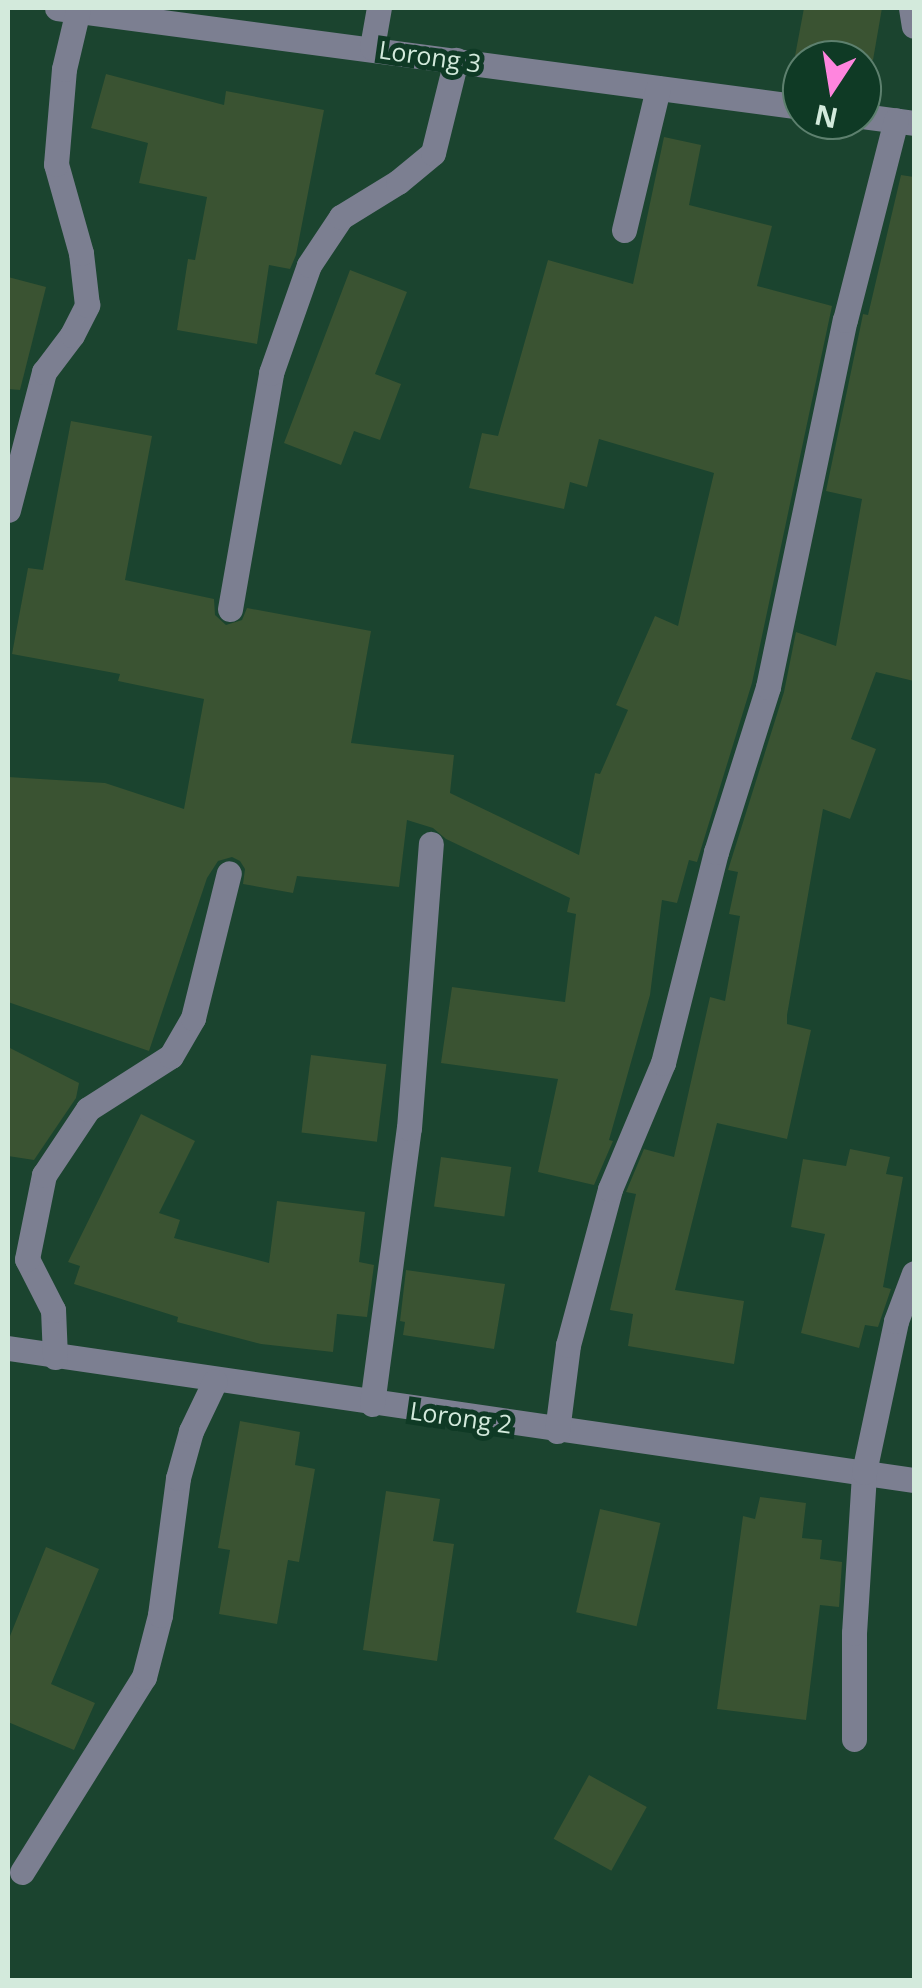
<!DOCTYPE html>
<html>
<head>
<meta charset="utf-8">
<style>
	body { margin:0 }
	#map { position:relative; width:922px; height:1988px; overflow:hidden; background:#1b442f; font-family:"Open Sans",sans-serif }
	div>[style] { position:absolute }
	.building>* { inset:0; background:#3a5332; transform-origin:0 0 }
	.minor>* { height:25px; margin:-12.5px; padding:0 12.5px; transform-origin:12.5px; border-radius:12.5px; background:#7c7f91 }
	span { translate:-50% -50%; white-space:nowrap; text-align:center; line-height:1.15; -webkit-text-stroke:10px #0f3a25; paint-order:stroke }
	.street-label { font-size:25px; color:#d3eadc }
	.frame { position:absolute; inset:0; border:10px solid #d3eadc; pointer-events:none }
	.north { position:absolute; left:782px; top:40px; width:100px; height:100px; box-sizing:border-box; background:#0f3a25; border:2px solid #5d806e; border-radius:50%; rotate:192deg; font-size:28px; font-weight:700; line-height:40px; text-align:center; color:#d3eadc }
	.north::after { content:''; display:block; margin:auto; width:35px; height:45px; background:#ff85de; clip-path:polygon(50% 0,100% 100%,50% 72%,0 100%) }
</style>
</head>
<body>
<div id="map">
	<div class="building">
		<i style="clip-path:polygon(804px 8px,882px 8px,873px 60px,795px 56px)"></i>
		<i style="clip-path:polygon(106px 74px,224px 105px,226px 91px,324px 110px,296px 255px,290px 269px,269px 265px,257px 344px,177px 330px,188px 259px,195px 260px,207px 197px,139px 183px,148px 143px,91px 128px)"></i>
		<i style="clip-path:polygon(664px 137px,701px 145px,689px 205px,772px 226px,757px 286px,832px 306px,752px 683px,697px 862px,689px 860px,677px 903px,662px 900px,650px 995px,609px 1140px,613px 1141px,594px 1185px,538px 1172px,558px 1079px,441px 1063px,452px 987px,565px 1002px,576px 914px,567px 912px,570px 898px,446px 839px,433px 828px,407px 820px,399px 887px,297px 876px,293px 893px,243px 884px,245px 869px,240px 861px,232px 857px,218px 861px,207px 878px,149px 1051px,8px 1002px,8px 777px,105px 783px,184px 809px,204px 699px,118px 681px,120px 674px,12px 654px,28px 568px,43px 570px,71px 421px,152px 436px,125px 580px,214px 599px,215px 615px,226px 625px,242px 620px,247px 608px,371px 631px,351px 743px,454px 755px,450px 793px,579px 855px,595px 773px,600px 774px,628px 710px,616px 705px,655px 616px,678px 626px,714px 473px,599px 439px,587px 487px,570px 482px,564px 509px,469px 488px,482px 433px,498px 436px,548px 260px,633px 284px)"></i>
		<i style="clip-path:polygon(901px 175px,914px 177px,914px 681px,876px 672px,851px 739px,876px 749px,850px 819px,823px 809px,787px 1015px,787px 1024px,811px 1030px,787px 1139px,717px 1123px,675px 1290px,744px 1301px,734px 1364px,628px 1346px,633px 1314px,610px 1310px,636px 1194px,626px 1192px,644px 1149px,674px 1157px,710px 997px,725px 1001px,740px 916px,729px 914px,738px 872px,728px 870px,784px 692px,796px 632px,836px 646px,862px 499px,826px 491px,861px 324px,863px 314px,868px 315px)"></i>
		<i style="clip-path:polygon(350px 270px,407px 292px,375px 374px,401px 384px,380px 440px,354px 431px,341px 465px,284px 443px)"></i>
		<i style="clip-path:polygon(8px 277px,46px 287px,20px 390px,8px 389px)"></i>
		<i style="clip-path:polygon(8px 1047px,79px 1083px,76px 1098px,34px 1160px,8px 1156px)"></i>
		<i style="left:311px;top:1055px;width:76px;height:78px;rotate:7deg"></i>
		<i style="clip-path:polygon(141px 1114px,195px 1141px,159px 1213px,180px 1220px,174px 1238px,269px 1263px,277px 1201px,365px 1212px,359px 1262px,374px 1265px,367px 1317px,337px 1314px,333px 1352px,261px 1344px,177px 1322px,178px 1317px,74px 1284px,80px 1266px,68px 1262px)"></i>
		<i style="clip-path:polygon(850px 1149px,890px 1157px,886px 1174px,903px 1177px,883px 1287px,891px 1289px,878px 1327px,865px 1325px,859px 1348px,801px 1333px,825px 1234px,791px 1227px,803px 1159px,846px 1166px)"></i>
		<i style="left:441px;top:1157px;width:71px;height:50px;rotate:8deg"></i>
		<i style="clip-path:polygon(406px 1270px,505px 1284px,494px 1349px,403px 1335px,405px 1322px,400px 1321px)"></i>
		<i style="clip-path:polygon(240px 1421px,300px 1432px,295px 1465px,315px 1469px,299px 1562px,288px 1560px,277px 1624px,219px 1614px,230px 1550px,218px 1548px)"></i>
		<i style="clip-path:polygon(386px 1491px,440px 1499px,433px 1541px,454px 1544px,437px 1661px,363px 1650px)"></i>
		<i style="clip-path:polygon(760px 1497px,806px 1503px,802px 1538px,822px 1540px,820px 1559px,842px 1562px,839px 1607px,820px 1605px,806px 1720px,717px 1709px,743px 1516px,755px 1519px)"></i>
		<i style="left:600px;top:1509px;width:62px;height:106px;rotate:13deg"></i>
		<i style="clip-path:polygon(46px 1547px,99px 1569px,51px 1684px,95px 1703px,74px 1750px,8px 1722px,8px 1641px)"></i>
		<i style="left:589px;top:1775px;width:66px;height:73px;rotate:29deg"></i>
	</div>
	<div class="minor">
		<i style="left:57px;top:8px;width:752px;rotate:7.57deg"></i>
		<i style="left:911px;top:8px;width:18px;rotate:81deg"></i>
		<i style="left:372px;top:47px;width:40px;rotate:-80deg"></i>
		<i style="left:862px;top:116px;width:52px;rotate:7.7deg"></i>
		<i style="left:624px;top:230px;width:146px;rotate:-76.5deg"></i>
		<i style="left:8px;top:510px;width:143px;rotate:-75.4deg"></i>
		<i style="left:44px;top:372px;width:46px;rotate:-52.9deg"></i>
		<i style="left:72px;top:335px;width:34px;rotate:-63deg"></i>
		<i style="left:87px;top:305px;width:52px;rotate:-96.6deg"></i>
		<i style="left:81px;top:253px;width:92px;rotate:-105.7deg"></i>
		<i style="left:56px;top:164px;width:95px;rotate:-85.2deg"></i>
		<i style="left:64px;top:69px;width:61px;rotate:-76.7deg"></i>
		<i style="left:230px;top:609px;width:240px;rotate:-80.1deg"></i>
		<i style="left:271px;top:373px;width:114px;rotate:-70.6deg"></i>
		<i style="left:309px;top:265px;width:58px;rotate:-56.3deg"></i>
		<i style="left:341px;top:217px;width:67px;rotate:-31.6deg"></i>
		<i style="left:398px;top:182px;width:45px;rotate:-39.6deg"></i>
		<i style="left:433px;top:153px;width:96px;rotate:-76.1deg"></i>
		<i style="left:8px;top:1348px;width:916px;rotate:8.29deg"></i>
		<i style="left:55px;top:1357px;width:47px;rotate:-92.4deg"></i>
		<i style="left:53px;top:1310px;width:57px;rotate:-117deg"></i>
		<i style="left:27px;top:1259px;width:86px;rotate:-78.6deg"></i>
		<i style="left:44px;top:1175px;width:79px;rotate:-56.3deg"></i>
		<i style="left:88px;top:1109px;width:98px;rotate:-32.6deg"></i>
		<i style="left:171px;top:1056px;width:44px;rotate:-59.9deg"></i>
		<i style="left:193px;top:1018px;width:149px;rotate:-76.1deg"></i>
		<i style="left:372px;top:1404px;width:278px;rotate:-82.4deg"></i>
		<i style="left:409px;top:1128px;width:285px;rotate:-85.6deg"></i>
		<i style="left:557px;top:1431px;width:87px;rotate:-82.7deg"></i>
		<i style="left:568px;top:1345px;width:162px;rotate:-74.9deg"></i>
		<i style="left:610px;top:1189px;width:137px;rotate:-67.2deg"></i>
		<i style="left:663px;top:1063px;width:218px;rotate:-75.9deg"></i>
		<i style="left:716px;top:852px;width:173px;rotate:-72.5deg"></i>
		<i style="left:768px;top:687px;width:375px;rotate:-78.2deg"></i>
		<i style="left:845px;top:320px;width:206px;rotate:-75.7deg"></i>
		<i style="left:854px;top:1739px;width:106px;rotate:-90deg"></i>
		<i style="left:854px;top:1633px;width:161px;rotate:-86.4deg"></i>
		<i style="left:864px;top:1472px;width:154px;rotate:-78deg"></i>
		<i style="left:896px;top:1321px;width:51px;rotate:-69.4deg"></i>
		<i style="left:22px;top:1872px;width:230px;rotate:-58deg"></i>
		<i style="left:144px;top:1677px;width:64px;rotate:-75.5deg"></i>
		<i style="left:160px;top:1615px;width:138px;rotate:-82.5deg"></i>
		<i style="left:178px;top:1478px;width:49px;rotate:-74.5deg"></i>
		<i style="left:191px;top:1431px;width:55px;rotate:-64.4deg"></i>
	</div>
	<div class="street-label">
		<span style="left:430px;top:56px;rotate:8deg">Lorong 3</span>
		<span style="left:461px;top:1417px;rotate:8deg">Lorong 2</span>
	</div>
	<div class="frame"></div>
	<div class="north">N</div>
</div>
</body>
</html>
